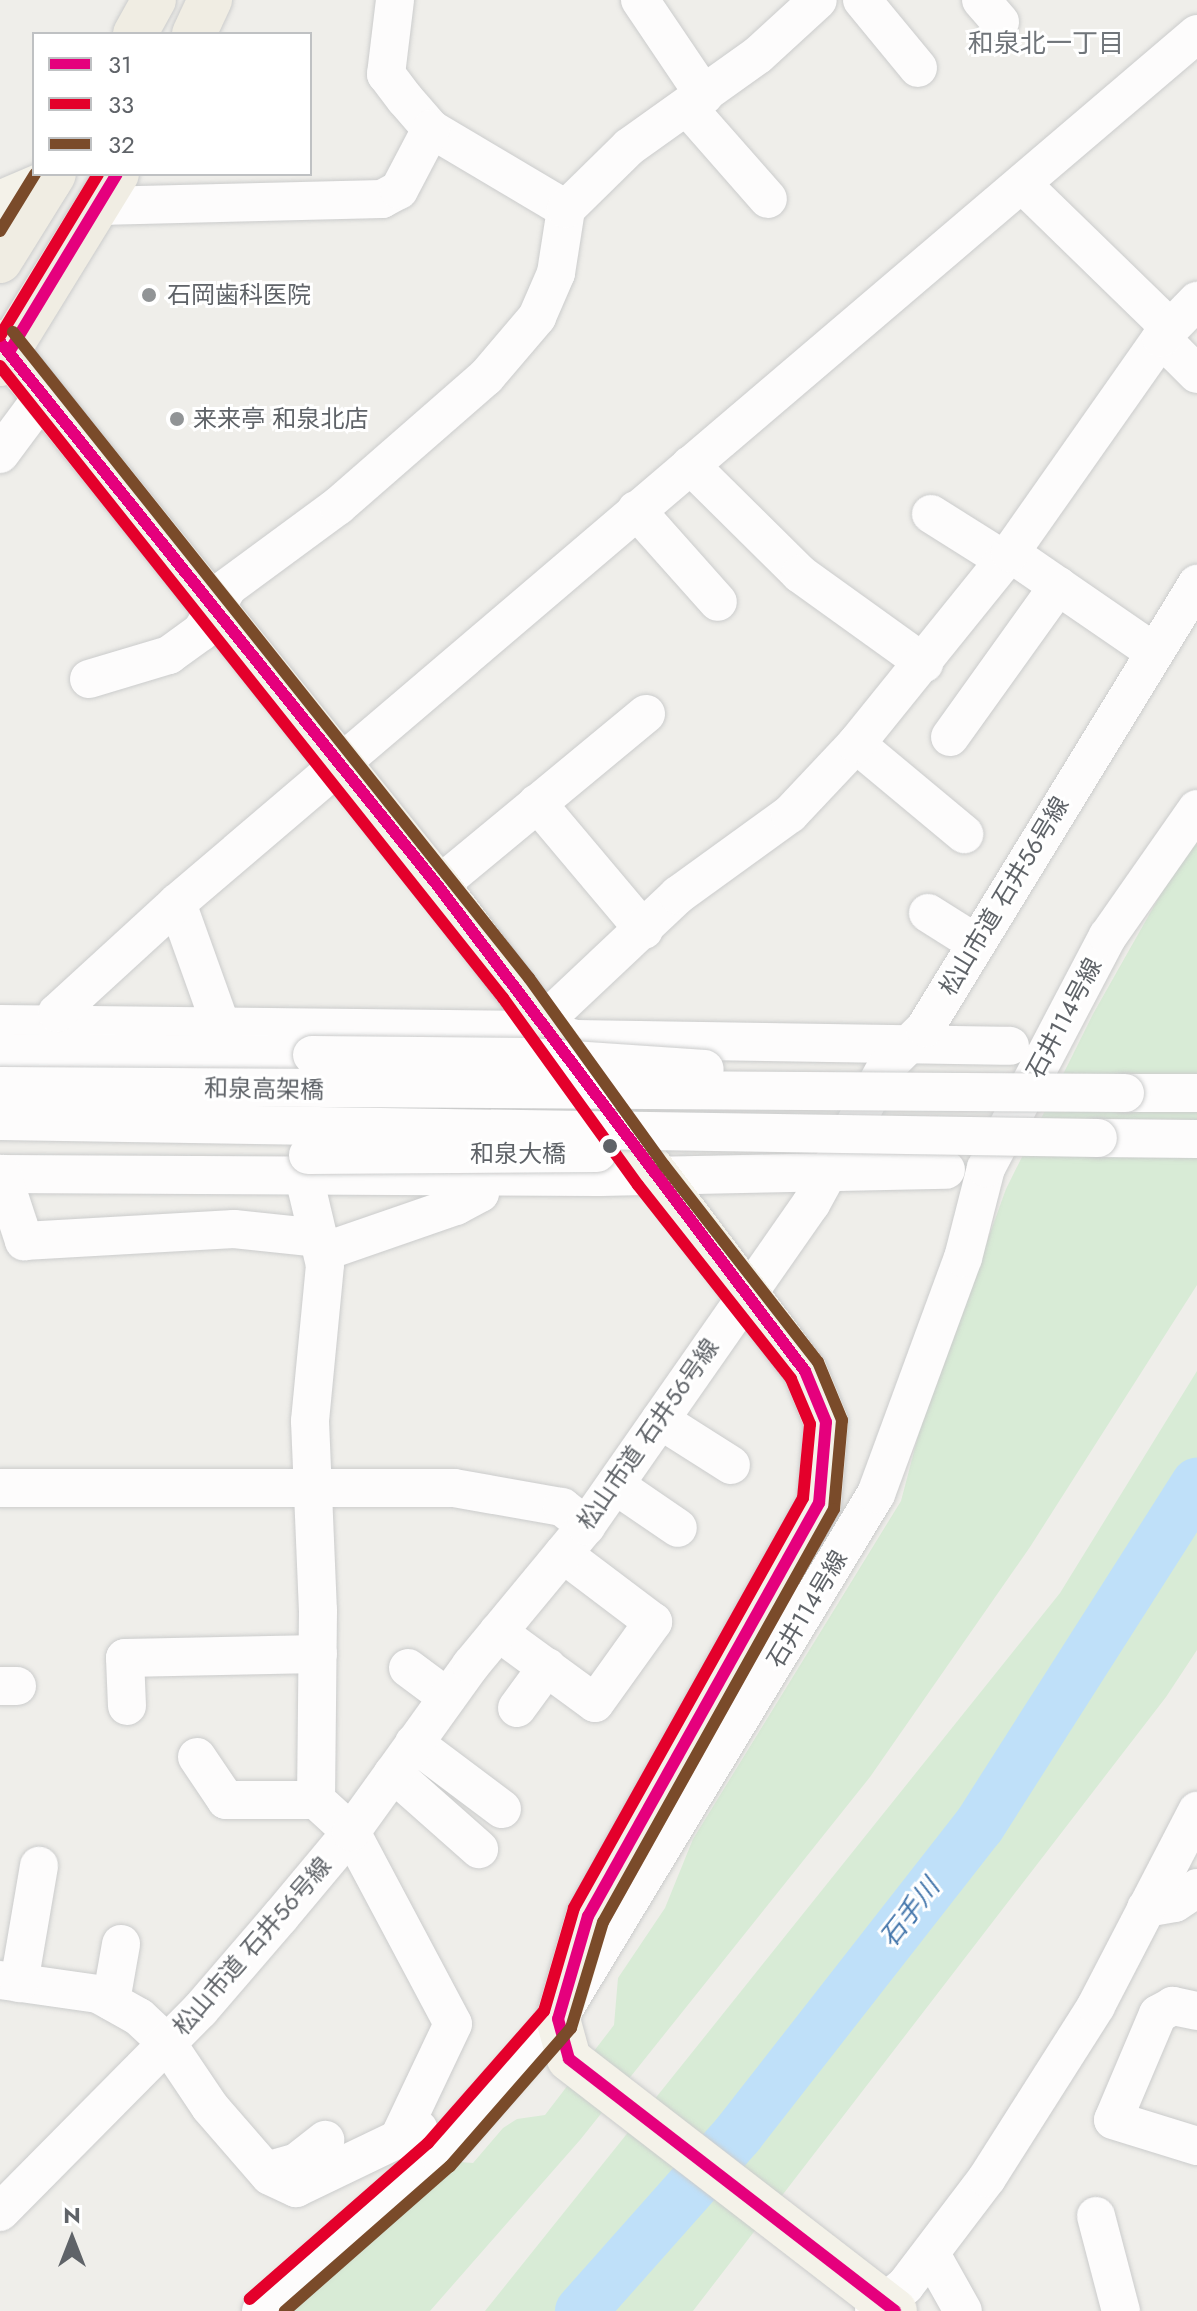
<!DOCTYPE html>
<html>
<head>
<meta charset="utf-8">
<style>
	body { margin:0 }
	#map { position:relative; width:1197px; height:2311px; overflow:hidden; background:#efeeea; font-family:Jost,"Noto Sans JP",sans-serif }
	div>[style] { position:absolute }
	.green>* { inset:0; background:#d8ebd6 }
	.river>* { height:52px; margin:-26px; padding:0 26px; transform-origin:26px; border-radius:26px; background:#bfe0f9 }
	.roads { filter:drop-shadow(0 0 2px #cbcccc) drop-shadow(0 0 2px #cbcccc) }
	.minor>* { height:38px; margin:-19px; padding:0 19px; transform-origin:19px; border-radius:19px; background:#fdfcfc }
	.major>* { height:44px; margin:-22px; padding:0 22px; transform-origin:22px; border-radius:22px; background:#f4f2e9 }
	.highway>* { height:44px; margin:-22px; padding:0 22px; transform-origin:22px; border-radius:22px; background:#f0ede3 }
	.bridges { filter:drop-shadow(0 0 2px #cbcccc) drop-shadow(0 0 2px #cbcccc) }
	.minor-bridge>* { height:38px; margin:-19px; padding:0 19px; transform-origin:19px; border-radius:19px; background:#fdfcfc }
	.bus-1>* { height:12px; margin:-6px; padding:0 6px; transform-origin:6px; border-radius:6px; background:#e5007d }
	.bus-2>* { height:12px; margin:-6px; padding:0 6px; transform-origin:6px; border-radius:6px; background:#e4002b }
	.bus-3>* { height:12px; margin:-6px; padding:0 6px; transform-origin:6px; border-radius:6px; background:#7a4b2a }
	.dots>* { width:22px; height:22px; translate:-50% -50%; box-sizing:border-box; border:4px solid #fff; border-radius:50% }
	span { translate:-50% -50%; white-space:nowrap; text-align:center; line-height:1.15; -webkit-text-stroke:6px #fff; paint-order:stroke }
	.poi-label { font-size:24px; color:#5f6368 }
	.left { translate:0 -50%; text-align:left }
	.street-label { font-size:24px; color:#5f6368 }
	.neighbourhood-label { font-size:26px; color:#70757a }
	.water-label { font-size:26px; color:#4174aa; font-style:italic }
	.legend { position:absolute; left:32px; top:32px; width:280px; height:144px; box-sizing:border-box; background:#fff; border:2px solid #bfc1c3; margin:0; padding:10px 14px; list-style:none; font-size:24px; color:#5f6368 }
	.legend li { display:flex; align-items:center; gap:16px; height:40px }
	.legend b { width:40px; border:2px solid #bfc1c3 }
	.north { position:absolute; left:32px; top:2199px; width:80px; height:80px; -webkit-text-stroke:6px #fff; paint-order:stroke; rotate:0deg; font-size:22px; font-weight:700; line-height:32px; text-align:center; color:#5f6368 }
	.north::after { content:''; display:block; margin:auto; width:28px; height:36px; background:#5f6368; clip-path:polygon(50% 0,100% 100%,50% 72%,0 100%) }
</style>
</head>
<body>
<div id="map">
	<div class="green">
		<i style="clip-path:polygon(1197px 830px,1197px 1285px,1030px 1547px,870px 1777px,580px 2140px,430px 2311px,290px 2311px,460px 2162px,473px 2163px,503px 2128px,517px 2119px,545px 2115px,614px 2025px,618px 1978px,665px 1908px,693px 1839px,901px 1501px,922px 1421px,1006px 1189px,1093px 1014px)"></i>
		<i style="clip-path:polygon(1197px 1371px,1197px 1650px,1166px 1697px,693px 2311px,485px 2311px,1060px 1593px)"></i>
	</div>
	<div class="river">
		<i style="left:581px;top:2311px;width:237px;rotate:-48.4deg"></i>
		<i style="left:738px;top:2134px;width:391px;rotate:-52deg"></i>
		<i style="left:979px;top:1826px;width:406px;rotate:-57.5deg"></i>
	</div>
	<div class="roads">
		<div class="minor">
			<i style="left:395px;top:0;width:75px;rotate:96.9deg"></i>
			<i style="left:386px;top:74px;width:31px;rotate:53deg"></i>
			<i style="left:405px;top:99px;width:40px;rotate:49deg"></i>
			<i style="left:431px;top:129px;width:157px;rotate:30.7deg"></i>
			<i style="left:640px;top:0;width:115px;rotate:56deg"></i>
			<i style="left:862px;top:0;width:88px;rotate:50.5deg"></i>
			<i style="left:981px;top:0;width:29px;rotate:49deg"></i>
			<i style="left:688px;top:108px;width:121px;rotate:48.7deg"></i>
			<i style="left:1022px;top:184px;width:206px;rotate:44.2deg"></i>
			<i style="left:99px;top:206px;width:283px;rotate:-1.4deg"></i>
			<i style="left:382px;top:199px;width:19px;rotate:-28deg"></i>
			<i style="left:399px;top:190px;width:69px;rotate:-62.3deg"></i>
			<i style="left:1161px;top:338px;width:51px;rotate:45deg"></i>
			<i style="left:0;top:454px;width:72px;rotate:-53.4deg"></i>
			<i style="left:690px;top:465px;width:155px;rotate:44.7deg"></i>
			<i style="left:800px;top:574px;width:153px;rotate:35.7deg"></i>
			<i style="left:636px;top:510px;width:123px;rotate:48.3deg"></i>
			<i style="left:931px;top:514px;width:86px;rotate:32.2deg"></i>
			<i style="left:1010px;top:553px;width:175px;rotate:34.5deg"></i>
			<i style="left:89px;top:679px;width:84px;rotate:-16.7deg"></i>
			<i style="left:169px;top:655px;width:39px;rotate:-36deg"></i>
			<i style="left:201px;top:632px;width:52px;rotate:-59deg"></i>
			<i style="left:228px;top:587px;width:137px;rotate:-36.4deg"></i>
			<i style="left:338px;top:506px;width:196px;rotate:-41.1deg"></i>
			<i style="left:486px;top:377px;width:79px;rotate:-49.6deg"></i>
			<i style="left:537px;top:317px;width:48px;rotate:-66.6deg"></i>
			<i style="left:556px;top:273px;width:65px;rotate:-81.1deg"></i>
			<i style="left:566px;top:209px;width:88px;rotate:-44.5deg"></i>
			<i style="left:629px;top:147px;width:158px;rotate:-35.5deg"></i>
			<i style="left:758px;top:55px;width:81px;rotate:-42.5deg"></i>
			<i style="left:950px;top:737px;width:186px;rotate:-54.4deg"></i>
			<i style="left:856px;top:744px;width:141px;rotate:39.8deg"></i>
			<i style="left:537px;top:803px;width:166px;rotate:49.9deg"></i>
			<i style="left:438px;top:886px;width:270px;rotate:-39.6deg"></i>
			<i style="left:177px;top:903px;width:131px;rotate:70.3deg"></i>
			<i style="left:928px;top:913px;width:54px;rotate:32.2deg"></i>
			<i style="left:0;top:1024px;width:544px;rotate:0.63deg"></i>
			<i style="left:544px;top:1030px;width:33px;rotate:16deg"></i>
			<i style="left:576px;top:1039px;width:434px;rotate:0.9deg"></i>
			<i style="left:57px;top:1024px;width:11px;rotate:-90deg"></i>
			<i style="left:57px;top:1013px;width:163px;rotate:-42.5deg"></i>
			<i style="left:177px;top:903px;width:1340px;rotate:-40.43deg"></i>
			<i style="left:544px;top:1030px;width:23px;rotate:-59deg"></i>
			<i style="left:556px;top:1010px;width:168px;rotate:-43.3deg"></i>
			<i style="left:678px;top:895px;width:138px;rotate:-35.9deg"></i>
			<i style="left:790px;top:814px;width:96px;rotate:-46.7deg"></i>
			<i style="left:856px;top:744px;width:245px;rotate:-51.1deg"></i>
			<i style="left:1010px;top:553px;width:263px;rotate:-54.9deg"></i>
			<i style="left:1161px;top:338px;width:52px;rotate:-45.8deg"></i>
			<i style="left:0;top:1053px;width:312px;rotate:0.4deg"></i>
			<i style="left:1125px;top:1093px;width:72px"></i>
			<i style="left:1098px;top:1138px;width:99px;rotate:0.6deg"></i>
			<i style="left:0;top:1174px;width:600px;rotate:0.29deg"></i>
			<i style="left:600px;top:1177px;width:346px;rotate:-1.2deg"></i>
			<i style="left:2px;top:1174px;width:71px;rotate:71.8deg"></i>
			<i style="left:24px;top:1241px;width:210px;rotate:-3.3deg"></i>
			<i style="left:234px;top:1229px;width:86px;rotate:6deg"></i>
			<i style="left:304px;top:1177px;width:90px;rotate:76.6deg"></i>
			<i style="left:325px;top:1265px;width:157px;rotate:95.5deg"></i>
			<i style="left:310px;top:1421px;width:189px;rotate:87.6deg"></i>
			<i style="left:318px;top:1610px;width:190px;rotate:90.6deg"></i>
			<i style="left:316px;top:1800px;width:47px;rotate:42.4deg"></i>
			<i style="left:351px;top:1832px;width:217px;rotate:62deg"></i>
			<i style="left:453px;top:2024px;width:128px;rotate:115.4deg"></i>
			<i style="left:323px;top:1252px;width:141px;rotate:-19.1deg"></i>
			<i style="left:456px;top:1206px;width:27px;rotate:-28deg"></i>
			<i style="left:480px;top:1193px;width:16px;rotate:-94deg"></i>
			<i style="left:660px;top:1420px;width:84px;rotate:32.4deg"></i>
			<i style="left:615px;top:1485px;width:76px;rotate:34.3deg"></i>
			<i style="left:0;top:1488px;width:454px"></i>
			<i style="left:454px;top:1488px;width:110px;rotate:10deg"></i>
			<i style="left:562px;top:1507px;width:31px;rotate:38deg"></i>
			<i style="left:498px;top:1632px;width:120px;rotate:36.2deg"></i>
			<i style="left:595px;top:1703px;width:100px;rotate:-54.4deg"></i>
			<i style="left:653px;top:1622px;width:113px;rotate:-142.9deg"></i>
			<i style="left:408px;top:1668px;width:49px;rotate:36.6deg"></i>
			<i style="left:0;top:1686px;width:17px"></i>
			<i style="left:127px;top:1706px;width:48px;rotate:-92.4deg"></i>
			<i style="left:125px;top:1658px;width:193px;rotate:-1.2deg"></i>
			<i style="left:517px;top:1708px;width:51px;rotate:-53.8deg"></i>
			<i style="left:414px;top:1743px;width:110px;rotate:36.9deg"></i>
			<i style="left:197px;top:1757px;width:52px;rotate:56deg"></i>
			<i style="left:226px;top:1800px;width:90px"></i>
			<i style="left:393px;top:1773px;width:115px;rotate:41.5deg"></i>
			<i style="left:1146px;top:1908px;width:29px;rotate:-10deg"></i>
			<i style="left:1175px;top:1903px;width:27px;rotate:-34deg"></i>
			<i style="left:0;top:1980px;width:99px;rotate:8.1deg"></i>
			<i style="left:98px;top:1994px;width:47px;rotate:29.3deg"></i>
			<i style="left:139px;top:2017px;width:38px;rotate:43deg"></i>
			<i style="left:167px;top:2043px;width:77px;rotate:56.1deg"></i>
			<i style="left:210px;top:2107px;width:91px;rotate:49deg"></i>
			<i style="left:270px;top:2176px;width:29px;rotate:25deg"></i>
			<i style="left:296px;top:2188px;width:136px;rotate:-25.6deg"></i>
			<i style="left:19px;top:1983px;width:119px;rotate:-80.3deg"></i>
			<i style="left:111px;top:2001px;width:58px;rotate:-80deg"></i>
			<i style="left:1197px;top:2011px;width:25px;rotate:-168deg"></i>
			<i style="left:1173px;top:2006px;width:17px;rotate:152deg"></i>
			<i style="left:1158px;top:2014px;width:115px;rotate:113deg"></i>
			<i style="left:1113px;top:2120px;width:88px;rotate:17.2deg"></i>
			<i style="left:266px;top:2171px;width:32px;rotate:-16deg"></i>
			<i style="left:297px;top:2162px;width:36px;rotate:-38deg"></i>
			<i style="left:0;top:2212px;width:284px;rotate:-45.3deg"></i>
			<i style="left:200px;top:2010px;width:123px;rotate:-49.3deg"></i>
			<i style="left:280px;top:1917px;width:111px;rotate:-50.1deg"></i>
			<i style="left:351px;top:1832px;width:206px;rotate:-54.3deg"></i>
			<i style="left:471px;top:1665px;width:180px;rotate:-50.4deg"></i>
			<i style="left:586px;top:1526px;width:393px;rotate:-55.1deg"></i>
			<i style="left:811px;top:1204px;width:156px;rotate:-61.3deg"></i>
			<i style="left:886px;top:1067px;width:55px;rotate:-45deg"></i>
			<i style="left:925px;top:1028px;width:521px;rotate:-58.51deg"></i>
			<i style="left:1096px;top:2216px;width:98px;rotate:75.3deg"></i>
			<i style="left:931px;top:2254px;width:65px;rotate:60.7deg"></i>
			<i style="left:261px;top:2311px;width:237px;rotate:-41.4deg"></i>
			<i style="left:439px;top:2154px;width:180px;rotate:-48.6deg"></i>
			<i style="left:558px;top:2019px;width:614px;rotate:-58.8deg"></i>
			<i style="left:876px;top:1494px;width:252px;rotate:-69.8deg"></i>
			<i style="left:963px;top:1258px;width:93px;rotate:-75.7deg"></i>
			<i style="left:986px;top:1168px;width:262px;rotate:-62.3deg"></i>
			<i style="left:1108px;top:936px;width:155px;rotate:-55deg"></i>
			<i style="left:874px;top:2311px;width:40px;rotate:-39deg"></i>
			<i style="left:905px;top:2286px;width:136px;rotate:-52.8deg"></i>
			<i style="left:987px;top:2178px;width:204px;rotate:-57.6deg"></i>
			<i style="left:1096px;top:2006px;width:220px;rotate:-62.6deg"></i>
		</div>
		<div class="major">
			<i style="left:0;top:203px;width:53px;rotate:-23.2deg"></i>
			<i style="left:0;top:342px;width:698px;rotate:51.16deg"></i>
			<i style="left:438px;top:886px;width:608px;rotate:52.89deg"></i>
			<i style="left:805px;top:1371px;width:55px;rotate:67.6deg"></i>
			<i style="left:826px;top:1422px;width:81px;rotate:94.9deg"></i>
			<i style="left:819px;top:1503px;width:473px;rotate:119.2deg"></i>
			<i style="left:588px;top:1916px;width:107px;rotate:106.2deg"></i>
			<i style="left:558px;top:2019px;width:41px;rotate:74.6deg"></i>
			<i style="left:569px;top:2059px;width:412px;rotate:37.7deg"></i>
		</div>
		<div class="highway">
			<i style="left:135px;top:34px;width:39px;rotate:-61deg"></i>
			<i style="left:194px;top:34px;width:38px;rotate:-65deg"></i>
			<i style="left:0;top:261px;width:102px;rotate:-58.2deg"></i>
			<i style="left:0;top:364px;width:223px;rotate:-58.4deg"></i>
		</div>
	</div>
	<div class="bridges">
		<div class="minor-bridge">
			<i style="left:312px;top:1055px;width:216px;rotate:0.5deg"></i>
			<i style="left:528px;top:1057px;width:177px;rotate:3.9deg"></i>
			<i style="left:0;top:1086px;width:1125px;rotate:0.36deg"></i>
			<i style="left:0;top:1121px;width:1098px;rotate:0.89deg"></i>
			<i style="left:308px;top:1155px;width:289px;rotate:-0.4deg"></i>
		</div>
	</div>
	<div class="bus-1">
		<i style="left:0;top:342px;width:698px;rotate:51.16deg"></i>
		<i style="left:438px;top:886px;width:608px;rotate:52.89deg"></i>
		<i style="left:805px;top:1371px;width:55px;rotate:67.6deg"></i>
		<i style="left:826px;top:1422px;width:81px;rotate:94.9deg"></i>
		<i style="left:819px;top:1503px;width:473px;rotate:119.2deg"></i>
		<i style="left:588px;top:1916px;width:107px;rotate:106.2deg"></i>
		<i style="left:558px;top:2019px;width:41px;rotate:74.6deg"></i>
		<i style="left:569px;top:2059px;width:412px;rotate:37.7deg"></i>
		<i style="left:9px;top:352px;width:208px;rotate:-58.8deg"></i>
	</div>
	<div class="bus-2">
		<i style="left:0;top:336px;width:189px;rotate:-58.8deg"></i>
		<i style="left:0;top:366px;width:808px;rotate:51.48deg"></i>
		<i style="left:503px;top:998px;width:231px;rotate:54.2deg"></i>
		<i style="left:638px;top:1185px;width:247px;rotate:51.7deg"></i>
		<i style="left:791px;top:1379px;width:49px;rotate:67.1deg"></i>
		<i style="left:810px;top:1424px;width:74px;rotate:95.4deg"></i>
		<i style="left:803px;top:1498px;width:470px;rotate:119.2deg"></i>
		<i style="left:574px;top:1908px;width:107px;rotate:106.2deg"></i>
		<i style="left:544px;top:2011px;width:176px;rotate:131.3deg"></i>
		<i style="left:428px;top:2143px;width:237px;rotate:138.8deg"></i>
	</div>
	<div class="bus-3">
		<i style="left:0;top:231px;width:67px;rotate:-58.4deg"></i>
		<i style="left:13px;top:332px;width:827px;rotate:51.38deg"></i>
		<i style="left:529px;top:978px;width:231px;rotate:54.2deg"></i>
		<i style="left:664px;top:1165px;width:250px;rotate:52deg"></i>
		<i style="left:818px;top:1362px;width:63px;rotate:67.5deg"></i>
		<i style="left:842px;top:1420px;width:89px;rotate:95.1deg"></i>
		<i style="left:834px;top:1509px;width:473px;rotate:119.2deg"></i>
		<i style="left:603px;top:1922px;width:111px;rotate:106.8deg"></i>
		<i style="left:571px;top:2028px;width:184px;rotate:131.2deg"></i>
		<i style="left:450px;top:2166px;width:220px;rotate:138.7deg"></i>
	</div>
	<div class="dots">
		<i style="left:149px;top:295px;background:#919496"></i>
		<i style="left:177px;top:419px;background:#919496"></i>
		<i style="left:610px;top:1146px;background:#5f6368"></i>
	</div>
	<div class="poi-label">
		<span class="left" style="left:167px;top:295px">石岡歯科医院</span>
		<span class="left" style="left:193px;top:419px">来来亭 和泉北店</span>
	</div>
	<div class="street-label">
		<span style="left:1004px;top:896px;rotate:-59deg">松山市道 石井56号線</span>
		<span style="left:1064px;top:1018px;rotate:-62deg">石井114号線</span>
		<span style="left:264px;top:1089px;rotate:1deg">和泉高架橋</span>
		<span style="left:518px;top:1154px">和泉大橋</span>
		<span style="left:648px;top:1434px;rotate:-55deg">松山市道 石井56号線</span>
		<span style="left:807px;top:1609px;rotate:-59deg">石井114号線</span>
		<span style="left:252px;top:1946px;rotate:-49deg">松山市道 石井56号線</span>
	</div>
	<div class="neighbourhood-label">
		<span style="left:1046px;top:44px">和泉北一丁目</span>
	</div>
	<div class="water-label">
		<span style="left:910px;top:1913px;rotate:-52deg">石手川</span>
	</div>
	<ul class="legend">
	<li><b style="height:10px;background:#e5007d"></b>31</li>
	<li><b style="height:10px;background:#e4002b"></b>33</li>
	<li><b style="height:10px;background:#7a4b2a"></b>32</li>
	</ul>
	<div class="north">N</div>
</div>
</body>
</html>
